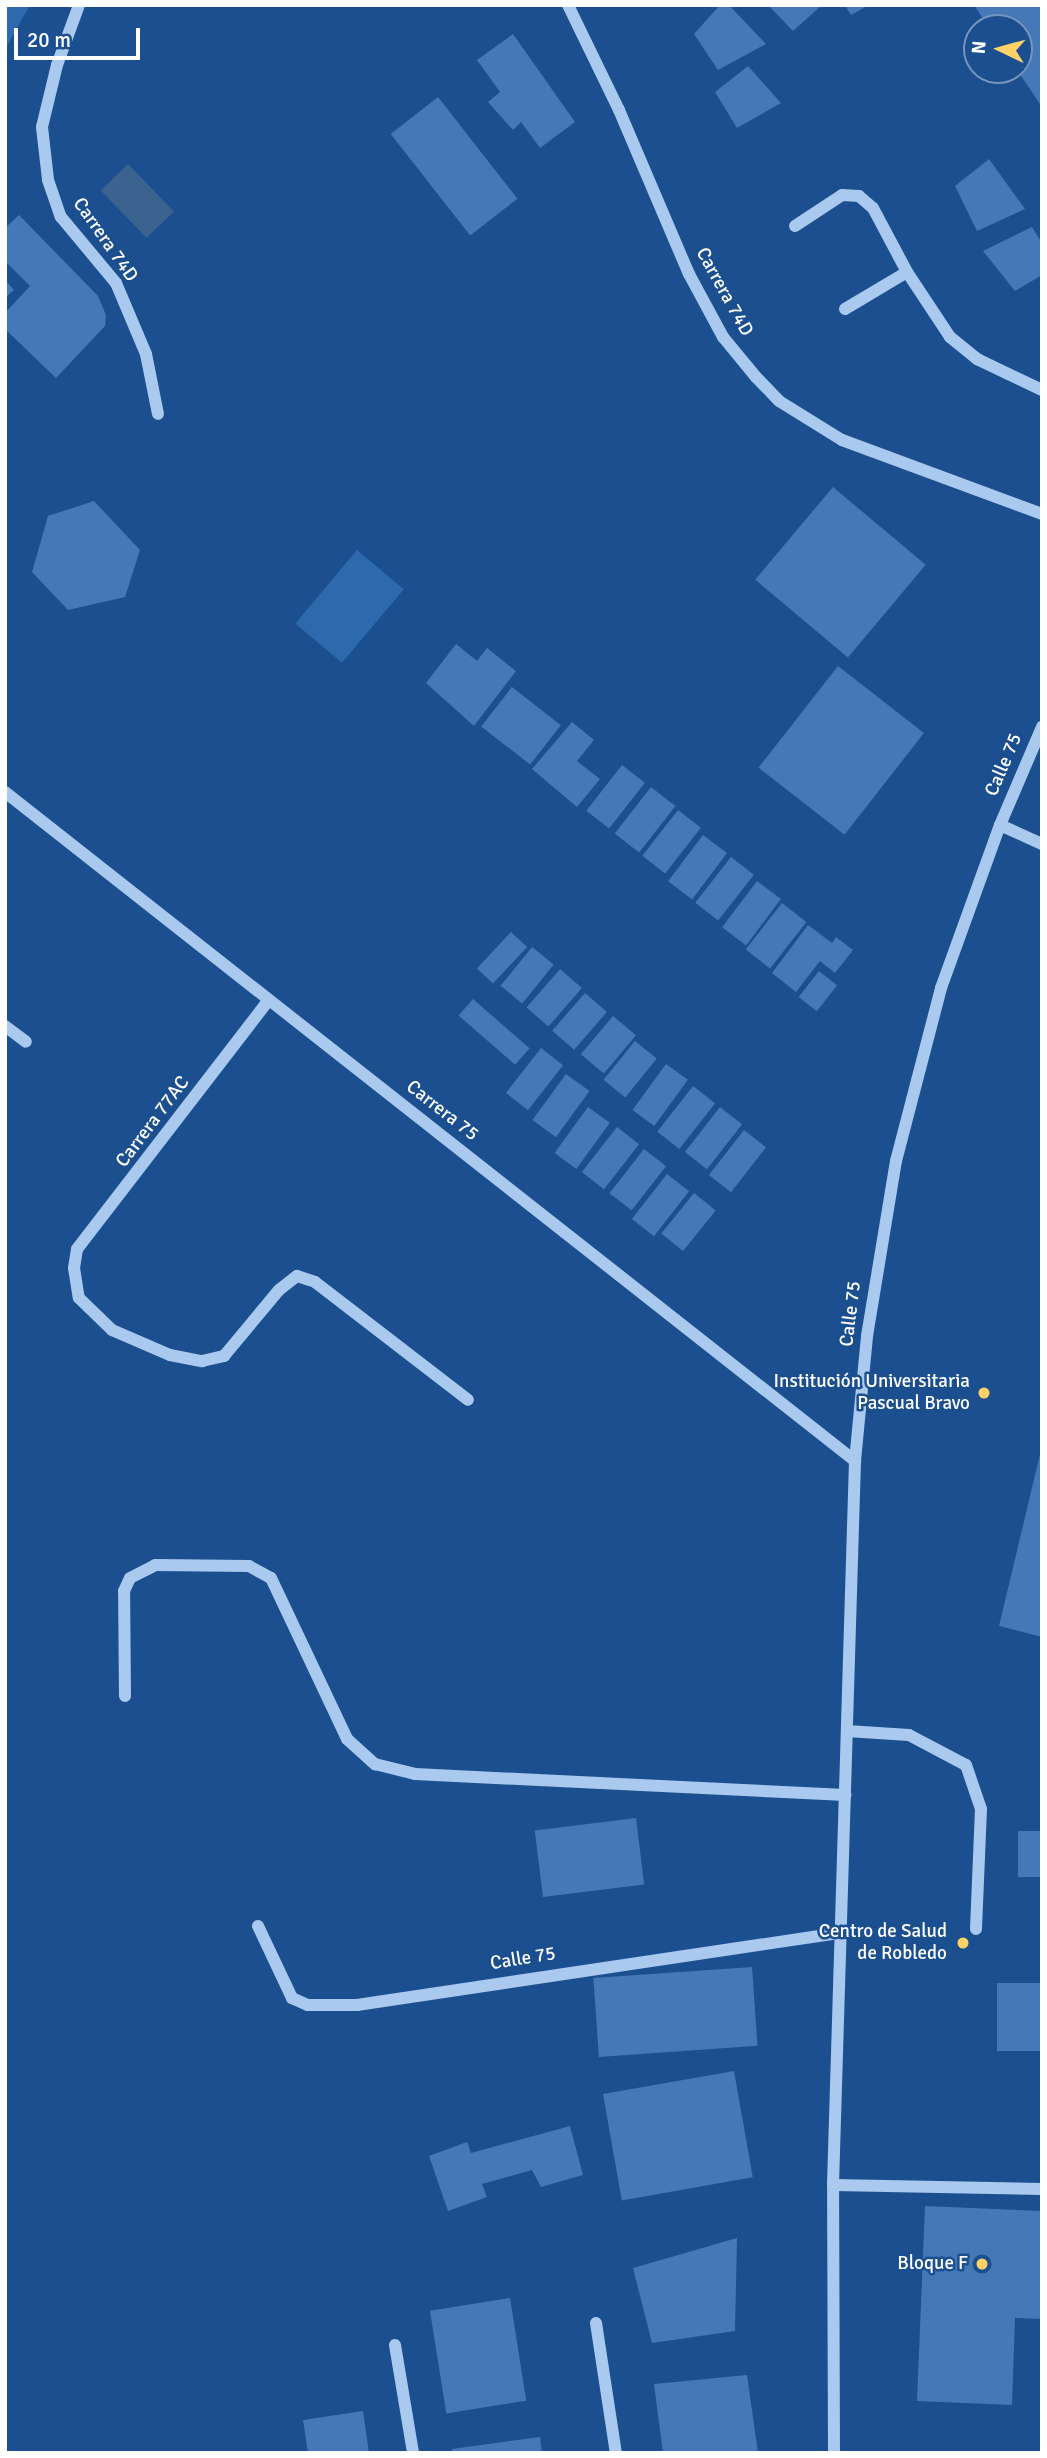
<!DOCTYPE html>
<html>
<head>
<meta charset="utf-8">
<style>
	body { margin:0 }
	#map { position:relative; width:1047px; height:2458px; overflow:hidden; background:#1b4f8f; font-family:Signika,sans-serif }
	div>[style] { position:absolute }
	.green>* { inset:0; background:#2e69ad; transform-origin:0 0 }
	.water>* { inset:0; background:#3c6290; transform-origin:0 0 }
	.building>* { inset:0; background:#4478b7; transform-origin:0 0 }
	.minor>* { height:12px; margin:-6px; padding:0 6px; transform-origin:6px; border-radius:6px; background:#a9c9ee }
	.dots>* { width:19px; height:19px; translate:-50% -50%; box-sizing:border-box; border:4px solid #1b4f8f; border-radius:50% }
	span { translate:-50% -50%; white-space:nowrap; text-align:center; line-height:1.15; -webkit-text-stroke:5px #1b4f8f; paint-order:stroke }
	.street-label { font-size:19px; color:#fff }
	.poi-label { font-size:19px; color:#fff }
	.right { translate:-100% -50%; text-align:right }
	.frame { position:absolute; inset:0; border:7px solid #fff; pointer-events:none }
	.north { position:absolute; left:963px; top:14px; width:70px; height:70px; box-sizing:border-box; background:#1b4f8f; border:2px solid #7695bc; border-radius:50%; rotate:275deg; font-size:19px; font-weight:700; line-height:28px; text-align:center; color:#fff }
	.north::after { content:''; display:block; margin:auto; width:24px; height:32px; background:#ffd166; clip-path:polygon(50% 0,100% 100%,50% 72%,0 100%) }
	.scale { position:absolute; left:14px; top:28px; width:126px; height:32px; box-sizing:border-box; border:4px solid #fff; border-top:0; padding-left:9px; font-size:21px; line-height:24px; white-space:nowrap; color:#fff; -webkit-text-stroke:5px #1b4f8f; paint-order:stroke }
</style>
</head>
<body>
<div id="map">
	<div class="green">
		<i style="clip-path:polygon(5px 5px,30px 5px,5px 50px)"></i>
		<i style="left:357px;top:550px;width:61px;height:96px;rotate:40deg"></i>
	</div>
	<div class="water">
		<i style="left:128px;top:164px;width:66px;height:38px;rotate:46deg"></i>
	</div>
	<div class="building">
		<i style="clip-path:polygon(720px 5px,729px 5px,766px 44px,718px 70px,694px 34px)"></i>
		<i style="clip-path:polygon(768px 5px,822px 5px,793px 31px)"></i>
		<i style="clip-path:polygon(845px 5px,869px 5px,851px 15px)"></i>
		<i style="clip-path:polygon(974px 5px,1042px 5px,1042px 107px,1017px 70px,1019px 28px,989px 28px)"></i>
		<i style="clip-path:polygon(513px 34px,575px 122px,540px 148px,521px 122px,513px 130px,488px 102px,500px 92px,477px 60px)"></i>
		<i style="clip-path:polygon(748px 66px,781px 103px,737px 128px,715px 92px)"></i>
		<i style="left:438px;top:97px;width:129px;height:60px;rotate:52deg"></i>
		<i style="clip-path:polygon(989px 159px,1025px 209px,977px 231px,955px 186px)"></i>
		<i style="clip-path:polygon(19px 215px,98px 296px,106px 315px,105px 326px,56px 378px,5px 329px,5px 313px,30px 286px,5px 261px,5px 228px)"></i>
		<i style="clip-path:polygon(1032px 227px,1042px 243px,1042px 275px,1015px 291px,983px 251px)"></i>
		<i style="clip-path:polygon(5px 280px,14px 290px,5px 298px)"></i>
		<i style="left:833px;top:487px;width:121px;height:121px;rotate:40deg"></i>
		<i style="clip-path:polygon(94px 501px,140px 550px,125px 597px,68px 610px,32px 572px,48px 516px)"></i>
		<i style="clip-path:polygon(456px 644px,477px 661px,487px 648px,516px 671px,474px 726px,426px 683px)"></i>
		<i style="left:838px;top:666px;width:109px;height:129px;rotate:38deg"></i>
		<i style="left:512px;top:687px;width:62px;height:50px;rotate:38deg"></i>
		<i style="clip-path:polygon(572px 722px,594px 740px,577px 761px,600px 779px,577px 807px,532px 769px)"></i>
		<i style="left:622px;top:765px;width:29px;height:58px;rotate:38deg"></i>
		<i style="left:651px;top:787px;width:31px;height:59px;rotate:38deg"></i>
		<i style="left:678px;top:810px;width:29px;height:58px;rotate:38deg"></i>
		<i style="left:703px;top:835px;width:30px;height:58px;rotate:37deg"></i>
		<i style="left:731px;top:857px;width:29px;height:58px;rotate:38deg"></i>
		<i style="left:757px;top:881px;width:30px;height:58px;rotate:37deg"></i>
		<i style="left:782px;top:903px;width:31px;height:59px;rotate:38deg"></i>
		<i style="clip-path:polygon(808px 925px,832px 943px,836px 937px,853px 950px,835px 973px,820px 961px,796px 992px,772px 973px)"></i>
		<i style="left:511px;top:932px;width:22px;height:50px;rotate:43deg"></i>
		<i style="left:532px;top:947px;width:28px;height:50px;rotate:39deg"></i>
		<i style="left:560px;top:969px;width:29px;height:51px;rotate:41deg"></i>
		<i style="left:819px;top:971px;width:23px;height:33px;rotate:38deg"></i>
		<i style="left:585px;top:993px;width:29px;height:50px;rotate:41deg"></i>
		<i style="left:473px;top:999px;width:75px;height:22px;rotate:41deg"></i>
		<i style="left:613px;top:1016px;width:30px;height:50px;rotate:40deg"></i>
		<i style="left:635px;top:1041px;width:28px;height:50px;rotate:39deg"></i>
		<i style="left:541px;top:1048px;width:28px;height:57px;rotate:38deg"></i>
		<i style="left:666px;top:1064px;width:27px;height:57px;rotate:36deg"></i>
		<i style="left:566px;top:1074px;width:29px;height:57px;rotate:36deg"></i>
		<i style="left:693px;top:1086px;width:28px;height:58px;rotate:38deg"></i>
		<i style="left:588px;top:1107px;width:27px;height:57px;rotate:36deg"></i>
		<i style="left:720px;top:1107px;width:28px;height:57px;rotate:38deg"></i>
		<i style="left:617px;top:1127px;width:28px;height:57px;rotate:38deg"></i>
		<i style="left:744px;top:1130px;width:28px;height:57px;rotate:38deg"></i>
		<i style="left:644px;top:1149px;width:28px;height:56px;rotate:38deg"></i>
		<i style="left:667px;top:1174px;width:28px;height:57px;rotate:38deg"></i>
		<i style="left:694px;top:1193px;width:28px;height:52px;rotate:39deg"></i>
		<i style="clip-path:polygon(1041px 1450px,1042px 1450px,1042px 1637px,999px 1626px)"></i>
		<i style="left:636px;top:1818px;width:67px;height:102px;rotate:83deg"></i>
		<i style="left:1018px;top:1831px;width:24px;height:46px"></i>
		<i style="left:752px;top:1967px;width:79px;height:159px;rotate:86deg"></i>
		<i style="left:997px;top:1983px;width:45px;height:68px"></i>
		<i style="left:734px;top:2071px;width:108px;height:133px;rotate:80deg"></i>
		<i style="clip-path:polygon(570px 2126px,583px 2175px,541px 2187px,532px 2170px,482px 2184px,487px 2197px,448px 2211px,429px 2156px,467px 2142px,471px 2153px)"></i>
		<i style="clip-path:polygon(925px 2206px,1042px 2211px,1042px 2319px,1015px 2318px,1012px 2405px,917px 2401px)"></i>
		<i style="clip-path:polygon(737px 2238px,735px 2331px,652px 2343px,633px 2268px)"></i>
		<i style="left:510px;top:2298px;width:104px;height:81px;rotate:81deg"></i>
		<i style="clip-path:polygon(747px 2375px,758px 2453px,663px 2453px,654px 2384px)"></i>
		<i style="clip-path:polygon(363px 2411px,369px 2453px,308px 2453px,303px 2420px)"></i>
		<i style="clip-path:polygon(540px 2437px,542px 2453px,453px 2453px,452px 2449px)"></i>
	</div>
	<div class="minor">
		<i style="left:79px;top:5px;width:64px;rotate:110.1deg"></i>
		<i style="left:57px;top:65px;width:64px;rotate:103.6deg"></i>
		<i style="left:42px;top:127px;width:53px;rotate:83.5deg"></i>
		<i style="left:48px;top:180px;width:39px;rotate:71deg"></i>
		<i style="left:61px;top:217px;width:86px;rotate:50.2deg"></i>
		<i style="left:116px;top:283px;width:77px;rotate:67.1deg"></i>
		<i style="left:146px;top:354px;width:61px;rotate:78.7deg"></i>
		<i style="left:568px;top:5px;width:117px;rotate:64.1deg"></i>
		<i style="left:619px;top:110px;width:178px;rotate:66.9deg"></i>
		<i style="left:689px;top:274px;width:72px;rotate:61.6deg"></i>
		<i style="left:723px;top:337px;width:52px;rotate:50.5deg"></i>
		<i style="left:756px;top:377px;width:33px;rotate:46deg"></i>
		<i style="left:779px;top:401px;width:74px;rotate:31.8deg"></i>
		<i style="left:842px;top:440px;width:213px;rotate:20.3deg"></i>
		<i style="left:795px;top:226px;width:56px;rotate:-33.4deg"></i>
		<i style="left:842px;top:195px;width:17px;rotate:3deg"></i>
		<i style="left:859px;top:196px;width:18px;rotate:41deg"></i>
		<i style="left:873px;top:208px;width:72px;rotate:62deg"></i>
		<i style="left:907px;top:272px;width:78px;rotate:56.5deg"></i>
		<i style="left:950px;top:337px;width:35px;rotate:39deg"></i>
		<i style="left:977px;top:359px;width:72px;rotate:25.5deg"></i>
		<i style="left:845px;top:309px;width:72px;rotate:-30.8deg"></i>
		<i style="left:5px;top:792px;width:1082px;rotate:38.2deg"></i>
		<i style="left:1000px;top:825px;width:46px;rotate:24.3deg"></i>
		<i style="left:268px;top:1001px;width:313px;rotate:127.6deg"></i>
		<i style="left:77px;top:1249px;width:19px;rotate:99deg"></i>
		<i style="left:74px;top:1268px;width:30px;rotate:81deg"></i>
		<i style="left:79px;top:1298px;width:46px;rotate:44.1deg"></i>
		<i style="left:112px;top:1330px;width:63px;rotate:23.3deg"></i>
		<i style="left:170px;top:1355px;width:33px;rotate:11deg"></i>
		<i style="left:202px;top:1361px;width:23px;rotate:-13deg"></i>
		<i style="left:224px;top:1356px;width:86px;rotate:-50.2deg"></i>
		<i style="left:279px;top:1290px;width:23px;rotate:-38deg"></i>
		<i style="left:297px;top:1276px;width:19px;rotate:18deg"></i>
		<i style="left:315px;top:1282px;width:193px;rotate:37.6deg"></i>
		<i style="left:5px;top:1026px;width:26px;rotate:37deg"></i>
		<i style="left:125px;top:1696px;width:105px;rotate:-90.5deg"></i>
		<i style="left:124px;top:1591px;width:14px;rotate:-65deg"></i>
		<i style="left:130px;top:1578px;width:28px;rotate:-27deg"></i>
		<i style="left:155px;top:1565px;width:94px;rotate:0.6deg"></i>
		<i style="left:249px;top:1566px;width:25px;rotate:29deg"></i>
		<i style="left:271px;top:1578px;width:178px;rotate:64.7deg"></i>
		<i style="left:347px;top:1739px;width:38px;rotate:42deg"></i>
		<i style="left:375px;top:1764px;width:41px;rotate:14deg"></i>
		<i style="left:415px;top:1774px;width:431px;rotate:2.8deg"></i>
		<i style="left:847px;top:1731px;width:62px;rotate:3.7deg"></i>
		<i style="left:909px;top:1735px;width:64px;rotate:27.8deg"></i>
		<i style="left:966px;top:1765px;width:46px;rotate:71.2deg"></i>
		<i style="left:981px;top:1809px;width:120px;rotate:92.4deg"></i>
		<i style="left:258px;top:1926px;width:80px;rotate:64.7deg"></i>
		<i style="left:292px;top:1998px;width:17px;rotate:24deg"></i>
		<i style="left:308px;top:2005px;width:49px"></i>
		<i style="left:357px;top:2005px;width:489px;rotate:-8.5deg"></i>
		<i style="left:833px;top:2185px;width:209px;rotate:1.1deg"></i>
		<i style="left:596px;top:2323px;width:132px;rotate:81.3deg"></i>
		<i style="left:395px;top:2345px;width:109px;rotate:80.5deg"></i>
		<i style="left:834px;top:2453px;width:268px;rotate:-90.2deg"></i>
		<i style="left:833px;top:2185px;width:724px;rotate:-88.26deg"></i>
		<i style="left:855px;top:1461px;width:126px;rotate:-84.5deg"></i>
		<i style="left:867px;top:1336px;width:177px;rotate:-80.6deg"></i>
		<i style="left:896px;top:1161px;width:179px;rotate:-75.4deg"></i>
		<i style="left:941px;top:988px;width:173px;rotate:-70.1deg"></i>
		<i style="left:1000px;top:825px;width:107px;rotate:-66.8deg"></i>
	</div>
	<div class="dots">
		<i style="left:984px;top:1393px;background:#ffd166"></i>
		<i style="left:963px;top:1943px;background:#ffd166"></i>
		<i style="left:982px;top:2264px;background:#ffd166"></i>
	</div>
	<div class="street-label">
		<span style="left:105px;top:240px;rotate:55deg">Carrera 74D</span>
		<span style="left:724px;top:292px;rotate:61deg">Carrera 74D</span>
		<span style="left:1004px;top:765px;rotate:-67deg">Calle 75</span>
		<span style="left:442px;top:1111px;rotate:38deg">Carrera 75</span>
		<span style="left:153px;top:1122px;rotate:-53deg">Carrera 77AC</span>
		<span style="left:851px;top:1314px;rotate:-83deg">Calle 75</span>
		<span style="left:523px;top:1959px;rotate:-9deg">Calle 75</span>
	</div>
	<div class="poi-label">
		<span class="right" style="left:970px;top:1393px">Institución Universitaria<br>Pascual Bravo</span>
		<span class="right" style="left:947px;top:1943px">Centro de Salud<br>de Robledo</span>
		<span class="right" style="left:968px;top:2264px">Bloque F</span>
	</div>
	<div class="frame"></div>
	<div class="north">N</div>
	<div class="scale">20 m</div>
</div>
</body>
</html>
